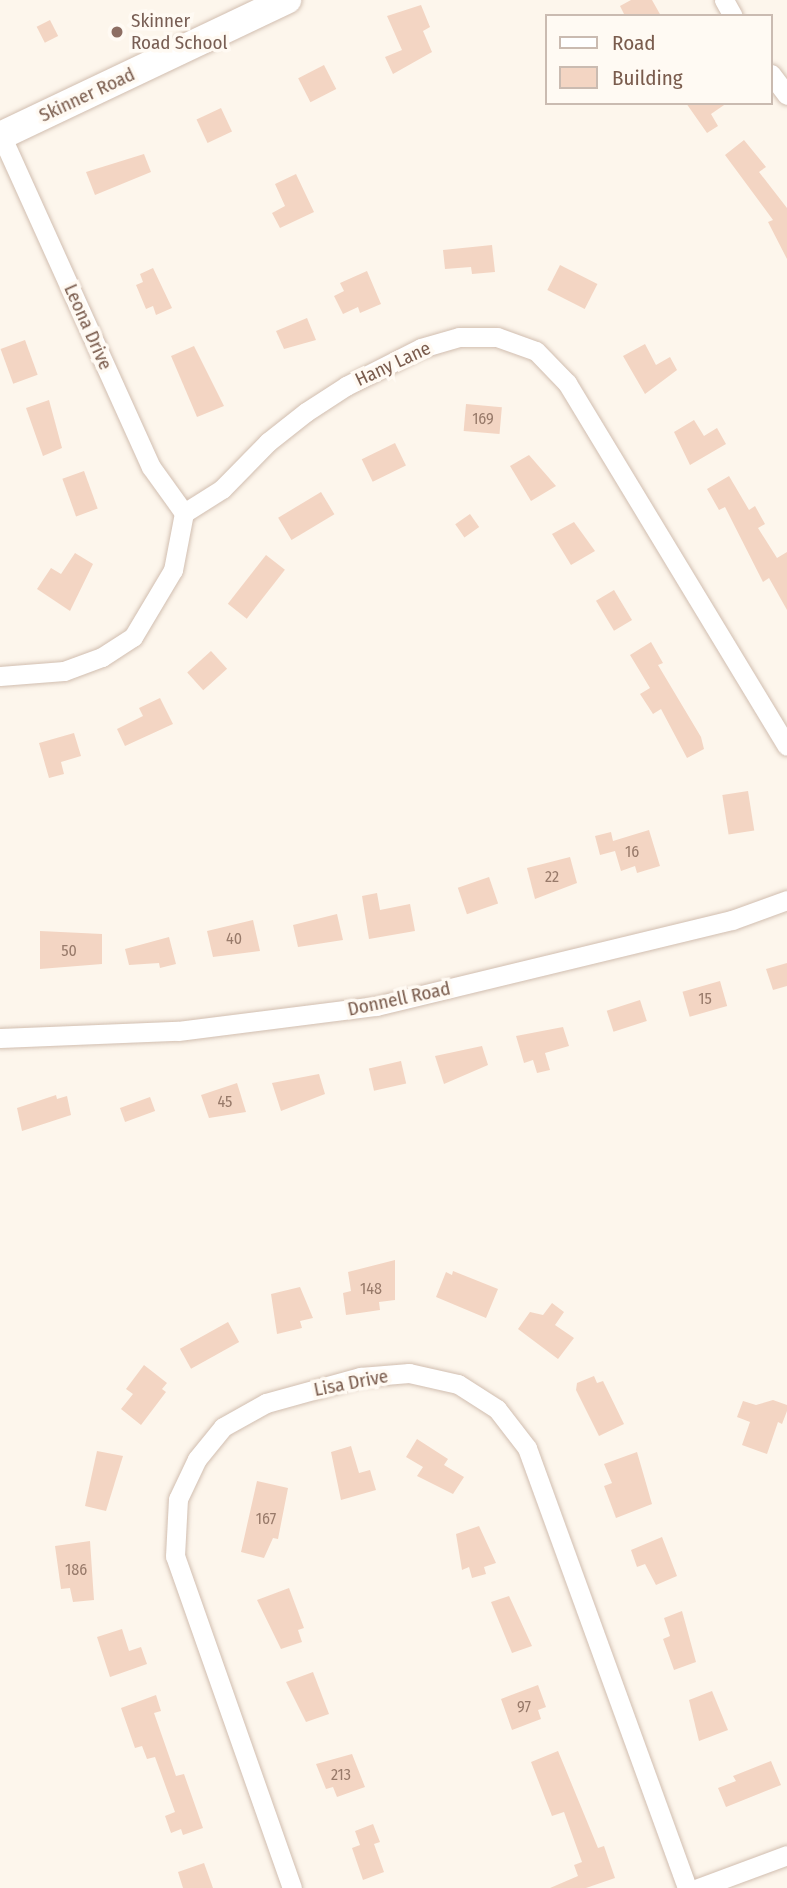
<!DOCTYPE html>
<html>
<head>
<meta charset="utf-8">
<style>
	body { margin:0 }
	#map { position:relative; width:787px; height:1888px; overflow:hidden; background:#fdf6ec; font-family:"Fira Sans Condensed",sans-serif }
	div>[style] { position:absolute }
	.building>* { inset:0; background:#f3d5c3; transform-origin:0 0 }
	.roads { filter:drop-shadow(0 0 2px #d1beb0) drop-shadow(0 0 2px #d1beb0) }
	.street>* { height:19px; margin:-9.5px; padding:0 9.5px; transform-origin:9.5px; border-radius:9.5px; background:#fff }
	.secondary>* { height:28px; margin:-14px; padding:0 14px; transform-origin:14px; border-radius:14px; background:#fff }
	.dots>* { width:19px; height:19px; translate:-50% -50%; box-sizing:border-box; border:4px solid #fffaf3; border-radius:50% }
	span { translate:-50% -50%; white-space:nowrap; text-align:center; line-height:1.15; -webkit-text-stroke:7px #fffaf3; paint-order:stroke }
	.number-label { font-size:16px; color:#987a6a }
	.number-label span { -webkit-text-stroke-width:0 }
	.education-label { font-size:19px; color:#785e54 }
	.left { translate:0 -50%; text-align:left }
	.street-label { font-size:19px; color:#7a5c4d }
	.legend { position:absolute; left:545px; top:14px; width:228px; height:91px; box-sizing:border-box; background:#fffaf3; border:2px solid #cabbb1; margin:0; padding:9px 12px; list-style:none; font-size:21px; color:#7a5c4d }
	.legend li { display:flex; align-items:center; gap:14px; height:35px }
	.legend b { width:35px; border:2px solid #cabbb1 }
</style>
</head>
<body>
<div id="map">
	<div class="building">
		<i style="clip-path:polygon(631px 0,652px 0,661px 16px,625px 16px,620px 6px)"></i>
		<i style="clip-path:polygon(421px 5px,430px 27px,423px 31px,432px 52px,393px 74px,385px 57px,402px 50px,387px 16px)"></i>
		<i style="left:50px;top:20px;width:18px;height:15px;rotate:63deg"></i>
		<i style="left:324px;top:65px;width:27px;height:29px;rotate:63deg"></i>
		<i style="clip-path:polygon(686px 103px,727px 103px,711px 114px,718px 126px,707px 133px)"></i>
		<i style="left:221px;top:108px;width:26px;height:27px;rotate:65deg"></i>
		<i style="clip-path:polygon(744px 140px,766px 167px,759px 172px,787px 208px,787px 259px,768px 222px,773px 220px,725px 155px)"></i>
		<i style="clip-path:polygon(144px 154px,151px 172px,95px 195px,86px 172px)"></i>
		<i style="clip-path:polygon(296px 174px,314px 212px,280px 228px,272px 213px,285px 206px,275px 184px)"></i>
		<i style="clip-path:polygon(492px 245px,495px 272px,472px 274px,471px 267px,445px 269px,443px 250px)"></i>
		<i style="left:560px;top:265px;width:42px;height:28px;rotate:27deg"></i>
		<i style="clip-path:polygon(153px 268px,172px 308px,156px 315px,153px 306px,146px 309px,136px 285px,143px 282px,140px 274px)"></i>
		<i style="clip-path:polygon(367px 271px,381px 304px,360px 313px,358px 307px,343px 314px,334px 296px,344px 291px,340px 283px)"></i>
		<i style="clip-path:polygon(307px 318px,316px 340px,284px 349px,276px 331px)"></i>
		<i style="left:25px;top:340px;width:37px;height:26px;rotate:70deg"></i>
		<i style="clip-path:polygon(645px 344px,656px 365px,670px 357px,677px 370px,645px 394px,623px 356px)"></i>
		<i style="clip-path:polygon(194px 346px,224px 406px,197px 417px,171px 356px)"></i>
		<i style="clip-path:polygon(49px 400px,62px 448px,43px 456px,26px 408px)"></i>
		<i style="left:466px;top:404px;width:36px;height:27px;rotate:5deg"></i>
		<i style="clip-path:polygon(694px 420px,704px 436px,717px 428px,726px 444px,690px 465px,674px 432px)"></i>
		<i style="left:395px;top:443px;width:25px;height:37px;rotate:64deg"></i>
		<i style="clip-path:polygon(529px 455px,556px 486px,531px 501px,510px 466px)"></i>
		<i style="left:84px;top:471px;width:40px;height:23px;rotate:70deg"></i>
		<i style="clip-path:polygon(729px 476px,749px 510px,755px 506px,765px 524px,758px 528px,777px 558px,787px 552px,787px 610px,769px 578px,763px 582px,725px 507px,719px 510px,707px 489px)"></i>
		<i style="left:321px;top:492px;width:26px;height:50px;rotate:59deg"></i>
		<i style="left:470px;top:514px;width:16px;height:18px;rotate:55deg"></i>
		<i style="clip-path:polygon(574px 522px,595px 551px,571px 565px,552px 534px)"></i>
		<i style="clip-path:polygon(75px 553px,93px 564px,70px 611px,37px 589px,51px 568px,61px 574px)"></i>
		<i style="left:266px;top:555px;width:24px;height:62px;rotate:38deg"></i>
		<i style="left:614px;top:590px;width:35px;height:21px;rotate:59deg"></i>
		<i style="clip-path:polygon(651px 642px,663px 663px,658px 665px,701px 737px,704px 749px,687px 758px,661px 709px,653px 714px,640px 694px,650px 688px,630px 655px)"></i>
		<i style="left:211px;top:651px;width:24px;height:32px;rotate:48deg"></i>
		<i style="clip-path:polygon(160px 698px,173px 724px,125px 746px,117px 729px,143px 716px,139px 708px)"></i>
		<i style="clip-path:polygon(74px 733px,81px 756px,61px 762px,64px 774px,49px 778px,39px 743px)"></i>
		<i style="left:748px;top:791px;width:40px;height:26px;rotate:81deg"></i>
		<i style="clip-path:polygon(649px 830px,660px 866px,637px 873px,635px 866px,621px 871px,615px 851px,600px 855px,595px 836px,611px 832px,613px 841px)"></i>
		<i style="clip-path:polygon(570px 857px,577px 883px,535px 899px,527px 868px)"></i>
		<i style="left:489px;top:877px;width:28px;height:33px;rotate:71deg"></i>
		<i style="clip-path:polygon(377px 893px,380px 910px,410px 904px,415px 931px,369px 939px,362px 896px)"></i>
		<i style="clip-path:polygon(337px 914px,343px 940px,298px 947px,293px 925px)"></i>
		<i style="clip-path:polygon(253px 920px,260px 951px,213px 957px,207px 931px)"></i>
		<i style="clip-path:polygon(40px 931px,102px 934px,102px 964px,40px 969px)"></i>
		<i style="clip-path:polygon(169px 937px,176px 964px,160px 968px,159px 963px,129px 965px,125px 949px)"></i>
		<i style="clip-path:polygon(787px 963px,787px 986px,773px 990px,766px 969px)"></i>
		<i style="left:720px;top:981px;width:26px;height:39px;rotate:74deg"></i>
		<i style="left:640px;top:1000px;width:22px;height:35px;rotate:72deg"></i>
		<i style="clip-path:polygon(563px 1027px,569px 1046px,545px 1053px,550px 1070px,537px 1073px,533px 1060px,524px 1063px,516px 1036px)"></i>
		<i style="clip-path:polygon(482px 1046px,488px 1065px,444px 1084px,435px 1056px)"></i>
		<i style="left:401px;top:1061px;width:23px;height:33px;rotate:77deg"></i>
		<i style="clip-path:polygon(319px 1074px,325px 1094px,281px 1111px,272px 1083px)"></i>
		<i style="clip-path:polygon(237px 1083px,246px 1112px,209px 1118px,201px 1095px)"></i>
		<i style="clip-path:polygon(56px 1095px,57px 1099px,67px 1096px,71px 1115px,22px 1131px,17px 1108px)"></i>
		<i style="left:150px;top:1097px;width:15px;height:32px;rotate:70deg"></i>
		<i style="clip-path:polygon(395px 1260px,395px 1300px,379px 1302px,380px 1310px,346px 1315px,343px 1293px,351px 1291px,348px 1272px)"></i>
		<i style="clip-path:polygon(453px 1271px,498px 1289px,486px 1318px,436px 1297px,446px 1272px,452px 1275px)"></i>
		<i style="clip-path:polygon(300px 1287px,313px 1318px,300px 1321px,302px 1328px,277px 1334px,271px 1294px)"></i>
		<i style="clip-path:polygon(552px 1303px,564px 1312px,555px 1325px,574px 1338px,558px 1359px,518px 1329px,530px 1312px,543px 1315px)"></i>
		<i style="left:228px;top:1322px;width:23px;height:55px;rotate:61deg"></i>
		<i style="clip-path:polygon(144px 1365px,167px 1383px,162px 1389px,166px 1392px,141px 1425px,121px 1409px,133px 1394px,126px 1389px)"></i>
		<i style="clip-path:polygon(594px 1376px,597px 1383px,603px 1381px,624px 1424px,599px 1436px,576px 1390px,577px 1383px)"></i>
		<i style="clip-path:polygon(773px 1400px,787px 1405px,787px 1411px,782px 1424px,778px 1422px,767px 1454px,742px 1445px,750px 1422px,737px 1417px,743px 1401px,756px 1405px)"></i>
		<i style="clip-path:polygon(417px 1439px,448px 1459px,444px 1465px,464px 1477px,453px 1494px,417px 1476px,423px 1467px,406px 1457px)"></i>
		<i style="clip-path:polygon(351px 1446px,359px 1473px,370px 1470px,376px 1490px,341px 1500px,331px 1452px)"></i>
		<i style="clip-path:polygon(97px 1451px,123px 1456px,106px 1511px,85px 1506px)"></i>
		<i style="clip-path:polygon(637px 1452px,652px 1504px,616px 1518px,604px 1486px,612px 1483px,604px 1464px)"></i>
		<i style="clip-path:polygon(257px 1481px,288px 1488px,278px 1539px,273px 1538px,264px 1558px,241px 1552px)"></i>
		<i style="clip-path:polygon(479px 1526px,496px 1563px,484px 1567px,486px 1574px,472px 1578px,469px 1567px,462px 1570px,456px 1534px)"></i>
		<i style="clip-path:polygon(662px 1537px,677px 1576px,656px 1585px,645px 1564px,637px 1567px,631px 1550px)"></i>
		<i style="clip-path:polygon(90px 1541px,94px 1600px,73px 1602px,70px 1588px,61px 1589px,55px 1546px)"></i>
		<i style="clip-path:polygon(289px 1588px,304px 1628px,298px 1630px,302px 1642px,281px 1649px,257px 1600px)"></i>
		<i style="clip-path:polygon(509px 1596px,532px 1646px,512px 1653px,491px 1602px)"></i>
		<i style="clip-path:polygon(682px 1611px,696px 1662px,674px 1670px,663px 1639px,670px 1636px,664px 1618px)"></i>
		<i style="clip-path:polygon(122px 1629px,129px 1651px,141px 1647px,147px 1664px,110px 1677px,97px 1637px)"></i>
		<i style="clip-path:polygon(313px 1672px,329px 1714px,306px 1722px,286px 1682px)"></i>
		<i style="clip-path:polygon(538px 1685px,546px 1707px,538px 1710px,541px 1719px,512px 1730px,501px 1699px)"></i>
		<i style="clip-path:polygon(712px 1691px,728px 1730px,699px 1741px,689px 1700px)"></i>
		<i style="clip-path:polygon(156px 1695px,161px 1711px,154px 1713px,176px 1776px,184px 1774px,203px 1828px,183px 1835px,181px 1829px,171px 1833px,165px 1816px,175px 1812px,155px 1757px,147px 1759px,142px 1746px,135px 1748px,121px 1708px)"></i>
		<i style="clip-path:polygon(558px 1751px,598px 1848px,604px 1846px,615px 1878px,586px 1888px,550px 1888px,578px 1876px,574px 1865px,582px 1862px,564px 1812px,552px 1816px,531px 1762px)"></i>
		<i style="clip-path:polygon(352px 1754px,365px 1787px,337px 1797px,333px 1787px,326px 1789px,316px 1764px)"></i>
		<i style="clip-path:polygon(771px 1761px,781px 1785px,726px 1807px,718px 1788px,736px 1781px,733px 1776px)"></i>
		<i style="clip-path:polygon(373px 1824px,380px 1842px,374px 1844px,384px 1872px,363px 1880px,352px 1848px,360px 1845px,355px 1831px)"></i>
		<i style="clip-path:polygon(204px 1863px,213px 1888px,183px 1888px,178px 1872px)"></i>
	</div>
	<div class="roads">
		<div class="street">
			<i style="left:724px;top:0;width:18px;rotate:61deg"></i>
			<i style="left:771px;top:74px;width:26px;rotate:53deg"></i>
			<i style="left:1px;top:135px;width:364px;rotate:65.7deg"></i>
			<i style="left:151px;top:467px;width:57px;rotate:54.3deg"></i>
			<i style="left:0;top:676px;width:64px;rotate:-4.5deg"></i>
			<i style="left:64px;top:671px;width:40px;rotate:-20.2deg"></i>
			<i style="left:102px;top:657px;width:37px;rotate:-33deg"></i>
			<i style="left:133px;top:637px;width:78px;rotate:-59.2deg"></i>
			<i style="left:173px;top:570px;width:58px;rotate:-79.1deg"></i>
			<i style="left:184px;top:513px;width:45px;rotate:-32.3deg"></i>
			<i style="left:222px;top:489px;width:66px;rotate:-45.6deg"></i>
			<i style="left:268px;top:442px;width:48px;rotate:-38.3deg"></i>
			<i style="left:306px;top:412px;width:48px;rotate:-33deg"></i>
			<i style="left:346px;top:386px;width:84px;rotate:-26.9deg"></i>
			<i style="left:421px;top:348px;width:40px;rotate:-16deg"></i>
			<i style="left:459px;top:337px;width:38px"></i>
			<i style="left:497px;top:337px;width:41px;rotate:19.7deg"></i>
			<i style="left:536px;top:351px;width:45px;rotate:45.9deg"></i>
			<i style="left:567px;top:383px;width:424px;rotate:58.8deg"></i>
			<i style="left:0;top:1038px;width:178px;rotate:-2.3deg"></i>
			<i style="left:178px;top:1031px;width:200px;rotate:-7.2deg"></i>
			<i style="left:376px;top:1006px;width:366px;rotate:-13.6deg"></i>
			<i style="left:732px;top:920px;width:59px;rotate:-20deg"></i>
			<i style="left:292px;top:1888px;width:352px;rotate:-109.4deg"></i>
			<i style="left:175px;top:1556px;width:57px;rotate:-87deg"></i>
			<i style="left:178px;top:1499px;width:44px;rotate:-64.6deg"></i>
			<i style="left:197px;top:1459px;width:41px;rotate:-50.9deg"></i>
			<i style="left:223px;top:1427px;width:49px;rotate:-29.2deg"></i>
			<i style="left:266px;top:1403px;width:98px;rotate:-15.5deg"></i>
			<i style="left:360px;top:1377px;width:49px;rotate:-4.7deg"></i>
			<i style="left:409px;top:1373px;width:50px;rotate:12.7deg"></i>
			<i style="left:458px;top:1384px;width:46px;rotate:32.7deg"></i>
			<i style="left:497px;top:1409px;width:49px;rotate:52.4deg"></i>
			<i style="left:527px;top:1448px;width:468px;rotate:70deg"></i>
			<i style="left:698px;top:1888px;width:95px;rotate:-20.3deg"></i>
		</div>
		<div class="secondary">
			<i style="left:0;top:136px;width:318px;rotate:-25.4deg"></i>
		</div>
	</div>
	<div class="dots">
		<i style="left:117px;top:32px;background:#8d6e63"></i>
	</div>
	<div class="number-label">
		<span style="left:483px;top:419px">169</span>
		<span style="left:632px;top:852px">16</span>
		<span style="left:552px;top:877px">22</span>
		<span style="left:234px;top:939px">40</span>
		<span style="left:69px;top:951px">50</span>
		<span style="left:705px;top:999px">15</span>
		<span style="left:225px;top:1102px">45</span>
		<span style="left:371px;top:1289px">148</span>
		<span style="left:266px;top:1519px">167</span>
		<span style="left:76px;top:1570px">186</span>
		<span style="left:524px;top:1707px">97</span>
		<span style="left:341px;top:1775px">213</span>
	</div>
	<div class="education-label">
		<span class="left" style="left:131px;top:32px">Skinner<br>Road School</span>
	</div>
	<div class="street-label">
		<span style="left:87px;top:95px;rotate:-25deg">Skinner Road</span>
		<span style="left:88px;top:327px;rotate:66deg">Leona Drive</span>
		<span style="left:393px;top:364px;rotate:-25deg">Hany Lane</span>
		<span style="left:399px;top:999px;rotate:-12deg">Donnell Road</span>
		<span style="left:351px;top:1383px;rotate:-11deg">Lisa Drive</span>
	</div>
	<ul class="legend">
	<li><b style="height:9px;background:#fff"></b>Road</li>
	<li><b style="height:19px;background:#f3d5c3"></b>Building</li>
	</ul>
</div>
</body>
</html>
